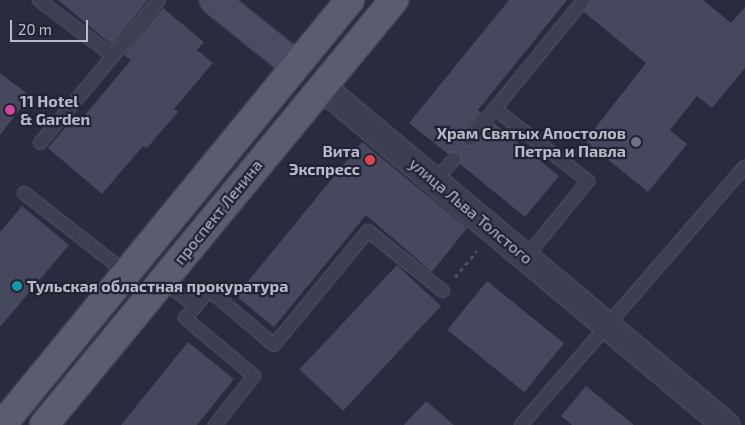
<!DOCTYPE html>
<html>
<head>
<meta charset="utf-8">
<style>
	body { margin:0 }
	#map { position:relative; width:745px; height:425px; overflow:hidden; background:#292b3f; font-family:"Exo 2",sans-serif }
	div>[style] { position:absolute }
	.building>* { inset:0; background:#46485e; transform-origin:0 0 }
	.path>* { height:3px; margin-top:-1.5px; transform-origin:0; background:repeating-linear-gradient(90deg,#49535d 0 4px,transparent 0 8px) }
	.roads { filter:drop-shadow(0 0 1px #585969) drop-shadow(0 0 1px #585969) }
	.lane>* { height:12px; margin:-6px; padding:0 6px; transform-origin:6px; border-radius:6px; background:#3d3e4f }
	.street>* { height:26px; margin:-13px; padding:0 13px; transform-origin:13px; border-radius:13px; background:#3d3e4f }
	.secondary>* { height:28px; margin:-14px; padding:0 14px; transform-origin:14px; border-radius:14px; background:#4b4c61 }
	.primary>* { height:28px; margin:-14px; padding:0 14px; transform-origin:14px; border-radius:14px; background:#5b5d6f }
	.dots>* { width:14px; height:14px; translate:-50% -50%; box-sizing:border-box; border:2px solid #222334; border-radius:50% }
	span { translate:-50% -50%; white-space:nowrap; text-align:center; line-height:1.15; -webkit-text-stroke:4.5px #222334; paint-order:stroke }
	.poi-label { font-size:16px; color:#b9bac9; font-weight:700 }
	.left { translate:0 -50%; text-align:left }
	.right { translate:-100% -50%; text-align:right }
	.street-label { font-size:16px; color:#b9bac9 }
	.scale { position:absolute; left:10px; top:20px; width:78px; height:22px; box-sizing:border-box; border:2px solid #b9bac9; border-top:0; padding-left:6px; font-size:15px; line-height:18px; white-space:nowrap; color:#b9bac9; -webkit-text-stroke:4px #222334; paint-order:stroke }
</style>
</head>
<body>
<div id="map">
	<div class="building">
		<i style="clip-path:polygon(58px 0,148px 0,112px 45px)"></i>
		<i style="clip-path:polygon(509px 0,567px 0,478px 110px,481px 113px,462px 137px,465px 145px,473px 146px,494px 123px,559px 176px,525px 217px,460px 164px,459px 153px,448px 154px,409px 123px)"></i>
		<i style="clip-path:polygon(590px 0,703px 0,731px 23px,745px 7px,745px 68px,712px 108px,697px 96px,670px 130px,687px 144px,648px 192px,585px 141px,646px 63px,584px 12px)"></i>
		<i style="clip-path:polygon(163px 8px,204px 42px,197px 50px,213px 63px,174px 109px,178px 112px,147px 148px,143px 146px,102px 194px,48px 148px,70px 122px,75px 127px,131px 60px,124px 55px)"></i>
		<i style="clip-path:polygon(0 73px,30px 96px,0 135px)"></i>
		<i style="clip-path:polygon(362px 142px,467px 228px,432px 272px,366px 215px,274px 327px,236px 296px)"></i>
		<i style="clip-path:polygon(22px 206px,69px 245px,0 327px,0 232px)"></i>
		<i style="left:397px;top:265px;width:60px;height:143px;rotate:43deg"></i>
		<i style="left:487px;top:281px;width:99px;height:63px;rotate:39deg"></i>
		<i style="clip-path:polygon(188px 342px,234px 379px,197px 425px,121px 425px)"></i>
		<i style="clip-path:polygon(586px 386px,634px 425px,572px 425px,561px 416px)"></i>
		<i style="clip-path:polygon(426px 401px,454px 425px,404px 425px)"></i>
	</div>
	<div class="path">
		<i style="left:455px;top:277px;width:34px;rotate:-50deg"></i>
	</div>
	<div class="roads">
		<div class="lane">
			<i style="left:39px;top:0;width:93px;rotate:37.1deg"></i>
			<i style="left:113px;top:56px;width:72px;rotate:-50.6deg"></i>
			<i style="left:495px;top:109px;width:118px;rotate:37.7deg"></i>
			<i style="left:588px;top:181px;width:98px;rotate:129.2deg"></i>
			<i style="left:470px;top:139px;width:177px;rotate:-50.7deg"></i>
			<i style="left:40px;top:143px;width:114px;rotate:-50deg"></i>
			<i style="left:435px;top:181px;width:29px;rotate:-49deg"></i>
			<i style="left:24px;top:193px;width:128px;rotate:38deg"></i>
			<i style="left:162px;top:281px;width:42px;rotate:36.3deg"></i>
			<i style="left:196px;top:306px;width:16px;rotate:133deg"></i>
			<i style="left:185px;top:318px;width:90px;rotate:40deg"></i>
			<i style="left:254px;top:376px;width:63px;rotate:128.5deg"></i>
			<i style="left:196px;top:306px;width:21px;rotate:-51deg"></i>
			<i style="left:209px;top:290px;width:85px;rotate:40.2deg"></i>
			<i style="left:274px;top:345px;width:148px;rotate:-50.5deg"></i>
			<i style="left:368px;top:231px;width:96px;rotate:38.7deg"></i>
			<i style="left:521px;top:425px;width:342px;rotate:-49.1deg"></i>
		</div>
		<div class="street">
			<i style="left:322px;top:87px;width:527px;rotate:39.92deg"></i>
		</div>
		<div class="secondary">
			<i style="left:214px;top:0;width:104px;rotate:38.7deg"></i>
		</div>
		<div class="primary">
			<i style="left:2px;top:425px;width:549px;rotate:-50.69deg"></i>
			<i style="left:44px;top:425px;width:551px;rotate:-50.53deg"></i>
		</div>
	</div>
	<div class="dots">
		<i style="left:10px;top:110px;background:#d1479c"></i>
		<i style="left:636px;top:142px;background:#6b7280"></i>
		<i style="left:370px;top:160px;background:#e0444e"></i>
		<i style="left:17px;top:286px;background:#0f9aa8"></i>
	</div>
	<div class="poi-label">
		<span class="left" style="left:20px;top:110px">11 Hotel<br>&amp; Garden</span>
		<span class="right" style="left:626px;top:142px">Храм Святых Апостолов<br>Петра и Павла</span>
		<span class="right" style="left:360px;top:160px">Вита<br>Экспресс</span>
		<span class="left" style="left:27px;top:286px">Тульская областная прокуратура</span>
	</div>
	<div class="street-label">
		<span style="left:471px;top:211px;rotate:40deg">улица Льва Толстого</span>
		<span style="left:218px;top:212px;rotate:-51deg">проспект Ленина</span>
	</div>
	<div class="scale">20 m</div>
</div>
</body>
</html>
